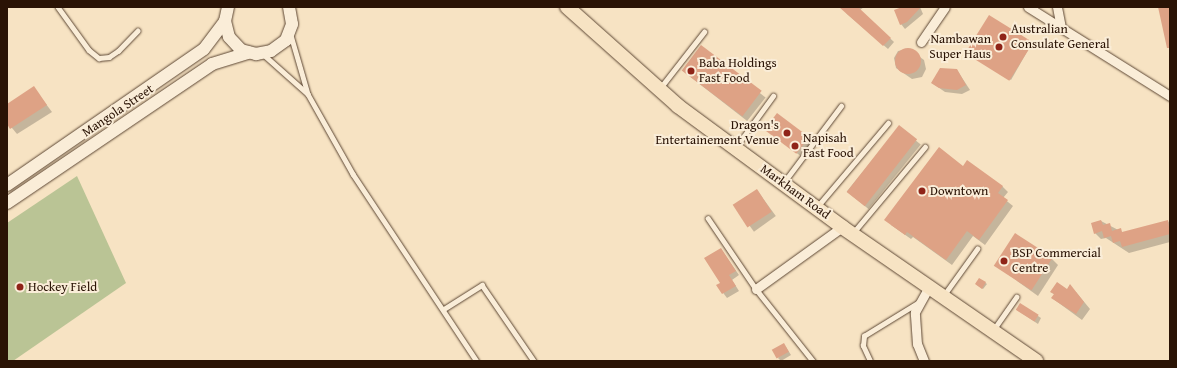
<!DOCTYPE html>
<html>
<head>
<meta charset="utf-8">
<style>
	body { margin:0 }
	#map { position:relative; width:1177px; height:368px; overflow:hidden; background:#f7e3c3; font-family:"Gentium Book Plus",serif }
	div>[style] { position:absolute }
	.green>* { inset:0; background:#bac495 }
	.shadow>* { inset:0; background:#0003; transform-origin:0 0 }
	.building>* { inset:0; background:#dea285; transform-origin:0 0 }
	.round { border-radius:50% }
	.roads { filter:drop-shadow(0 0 1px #5d4734) drop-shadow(0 0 1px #5d4734) }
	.lane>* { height:4.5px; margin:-2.25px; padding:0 2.25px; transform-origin:2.25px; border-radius:2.25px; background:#faedd8 }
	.street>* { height:9px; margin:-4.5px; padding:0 4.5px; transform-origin:4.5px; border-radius:4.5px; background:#faedd8 }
	.secondary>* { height:12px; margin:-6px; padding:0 6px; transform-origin:6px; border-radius:6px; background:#faedd8 }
	.primary>* { height:14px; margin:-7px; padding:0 7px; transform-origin:7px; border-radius:7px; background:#f7e3c3 }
	.dots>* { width:11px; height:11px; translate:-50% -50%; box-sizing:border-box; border:2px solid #faedd8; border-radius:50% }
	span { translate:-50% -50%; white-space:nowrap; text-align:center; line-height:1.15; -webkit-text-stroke:4px #faedd8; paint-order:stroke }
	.poi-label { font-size:13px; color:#2a1305 }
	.left { translate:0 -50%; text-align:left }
	.right { translate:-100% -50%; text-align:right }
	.street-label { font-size:13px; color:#2a1305 }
	.frame { position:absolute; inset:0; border:8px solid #2a1305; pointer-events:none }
</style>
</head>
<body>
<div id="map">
	<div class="green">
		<i style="clip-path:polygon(77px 176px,126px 283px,13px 361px,7px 361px,7px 223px)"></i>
	</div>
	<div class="shadow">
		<i style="clip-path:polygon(842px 7px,864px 7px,860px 10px,894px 42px,888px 49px,847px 14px)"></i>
		<i style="clip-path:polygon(905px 7px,920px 7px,923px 14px,905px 29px,901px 24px)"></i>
		<i style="clip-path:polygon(1032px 43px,1011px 80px,967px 53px)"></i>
		<i style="left:701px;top:47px;width:82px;height:30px;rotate:38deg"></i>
		<i style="clip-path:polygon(909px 49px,924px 60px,926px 69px,922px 77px,912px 79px,896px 68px,894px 58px,898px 51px)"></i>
		<i style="clip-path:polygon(957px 70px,970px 90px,962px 94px,945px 92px,932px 83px)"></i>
		<i style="clip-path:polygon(34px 88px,52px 112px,17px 134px,7px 122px,7px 105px)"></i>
		<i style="left:899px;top:127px;width:28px;height:83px;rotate:39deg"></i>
		<i style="clip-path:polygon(771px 134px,808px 138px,813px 142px,802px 157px)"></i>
		<i style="clip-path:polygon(964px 167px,1002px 186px,1008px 192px,1003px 198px,1013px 206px,985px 245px,973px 236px,952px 265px,913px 237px,911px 239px,891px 225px)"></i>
		<i style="left:757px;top:190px;width:32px;height:27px;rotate:54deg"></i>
		<i style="clip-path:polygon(1101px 221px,1124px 233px,1168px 221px,1170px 224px,1170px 242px,1129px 253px,1106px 238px,1101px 239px,1095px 233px)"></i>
		<i style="clip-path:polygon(721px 249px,739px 275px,732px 280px,739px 291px,727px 298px,718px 286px,721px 283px)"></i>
		<i style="clip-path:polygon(1052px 259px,1058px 265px,1038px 296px,995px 265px)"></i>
		<i style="clip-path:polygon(980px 279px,987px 284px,983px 289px,977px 285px)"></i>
		<i style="clip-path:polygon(1067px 291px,1076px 292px,1090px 309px,1082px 320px,1052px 298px,1055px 295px,1051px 292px)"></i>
		<i style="clip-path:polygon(1017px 310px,1038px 316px,1041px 318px,1038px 324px)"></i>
		<i style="clip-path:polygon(786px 347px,791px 355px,781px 361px,778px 358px)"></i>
	</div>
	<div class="building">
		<i style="clip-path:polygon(839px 7px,858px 7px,891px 38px,883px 46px)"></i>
		<i style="clip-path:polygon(902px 7px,921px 7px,907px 22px,900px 25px,894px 10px)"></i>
		<i style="clip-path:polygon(1158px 7px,1170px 7px,1170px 48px,1167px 48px)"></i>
		<i style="left:989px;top:15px;width:52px;height:45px;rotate:32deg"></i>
		<i style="left:701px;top:45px;width:76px;height:32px;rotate:37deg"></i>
		<i class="round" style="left:895px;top:48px;width:26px;height:26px"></i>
		<i style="clip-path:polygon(940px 68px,957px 69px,966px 85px,957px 90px,939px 88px,931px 83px)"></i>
		<i style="clip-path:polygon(34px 86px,47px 105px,10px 129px,7px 124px,7px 104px)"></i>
		<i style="left:777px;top:113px;width:40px;height:21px;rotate:37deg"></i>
		<i style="left:899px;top:125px;width:23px;height:85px;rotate:38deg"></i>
		<i style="clip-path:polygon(939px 147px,963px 166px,967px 160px,1003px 186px,998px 193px,1008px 200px,979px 240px,967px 231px,946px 260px,907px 232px,905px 235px,884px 220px)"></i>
		<i style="left:757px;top:189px;width:27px;height:29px;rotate:57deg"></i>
		<i style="clip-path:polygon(1101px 220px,1103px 225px,1110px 223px,1112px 231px,1121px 228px,1122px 232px,1168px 220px,1170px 234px,1122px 247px,1120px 241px,1113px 243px,1111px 236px,1104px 238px,1102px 231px,1094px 234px,1091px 223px)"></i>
		<i style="left:1015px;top:233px;width:45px;height:39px;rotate:33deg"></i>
		<i style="clip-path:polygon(721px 248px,736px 271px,729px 275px,736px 286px,722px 294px,716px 285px,720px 283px,704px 258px)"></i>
		<i style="clip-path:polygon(979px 278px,986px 282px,982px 289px,975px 284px)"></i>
		<i style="clip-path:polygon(1057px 282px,1067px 289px,1070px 284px,1084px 302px,1076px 314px,1051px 298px,1054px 294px,1050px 292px)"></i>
		<i style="left:1020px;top:303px;width:22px;height:8px;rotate:32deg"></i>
		<i style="left:784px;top:343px;width:10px;height:14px;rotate:61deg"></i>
	</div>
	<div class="roads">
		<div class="lane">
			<i style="left:58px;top:7px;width:53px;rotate:54.2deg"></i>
			<i style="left:89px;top:50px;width:13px;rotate:39deg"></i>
			<i style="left:99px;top:58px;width:10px;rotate:-6deg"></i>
			<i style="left:109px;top:57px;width:11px;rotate:-34deg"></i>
			<i style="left:118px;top:51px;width:28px;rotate:-46deg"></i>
			<i style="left:291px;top:35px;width:61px;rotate:73.9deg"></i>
			<i style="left:308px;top:94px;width:92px;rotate:60.6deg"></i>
			<i style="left:353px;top:174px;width:224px;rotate:56.5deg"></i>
			<i style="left:263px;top:54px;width:60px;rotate:41.6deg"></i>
			<i style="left:661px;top:87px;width:70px;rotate:-52deg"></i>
			<i style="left:736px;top:147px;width:63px;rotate:-54deg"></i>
			<i style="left:784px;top:182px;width:95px;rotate:-53.1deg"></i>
			<i style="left:817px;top:207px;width:110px;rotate:-49.8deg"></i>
			<i style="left:708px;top:218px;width:86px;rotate:55.9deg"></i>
			<i style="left:756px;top:289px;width:92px;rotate:51.6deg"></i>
			<i style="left:853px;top:233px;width:112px;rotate:-50.1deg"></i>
			<i style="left:944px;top:295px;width:57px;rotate:-54.3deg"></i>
			<i style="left:444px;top:309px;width:45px;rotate:-32.3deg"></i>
			<i style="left:482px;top:285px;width:92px;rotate:55.6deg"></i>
			<i style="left:994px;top:329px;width:39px;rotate:-55deg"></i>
			<i style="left:870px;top:361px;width:17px;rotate:-115deg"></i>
			<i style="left:863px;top:346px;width:10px;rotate:-84deg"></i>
			<i style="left:864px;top:336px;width:65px;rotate:-31.7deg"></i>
		</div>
		<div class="street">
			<i style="left:1028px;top:7px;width:168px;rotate:32.1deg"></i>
			<i style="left:1057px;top:7px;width:20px;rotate:79deg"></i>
			<i style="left:921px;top:42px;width:42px;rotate:-55.6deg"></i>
			<i style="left:756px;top:289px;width:106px;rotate:-35.8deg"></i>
			<i style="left:924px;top:361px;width:18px;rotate:-112deg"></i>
			<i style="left:917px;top:344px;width:32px;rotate:-94deg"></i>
			<i style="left:915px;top:312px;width:29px;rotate:-61deg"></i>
		</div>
		<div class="secondary">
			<i style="left:228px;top:7px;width:14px;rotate:102deg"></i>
			<i style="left:225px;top:21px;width:16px;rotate:76deg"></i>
			<i style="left:229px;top:37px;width:18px;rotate:47deg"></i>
			<i style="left:241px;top:50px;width:16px;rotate:15deg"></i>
			<i style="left:256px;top:54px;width:15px;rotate:-11deg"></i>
			<i style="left:271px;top:51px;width:19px;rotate:-36deg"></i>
			<i style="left:286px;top:40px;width:17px;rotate:-69deg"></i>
			<i style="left:292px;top:24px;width:17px;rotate:-100deg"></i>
			<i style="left:7px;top:185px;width:239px;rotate:-34.6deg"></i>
			<i style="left:204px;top:49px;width:35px;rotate:-53deg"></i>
			<i style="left:7px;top:203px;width:248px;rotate:-34.1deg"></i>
			<i style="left:212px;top:64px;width:39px;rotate:-17deg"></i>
		</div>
		<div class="primary">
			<i style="left:567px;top:7px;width:149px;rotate:41.7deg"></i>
			<i style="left:678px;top:106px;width:204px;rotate:36.4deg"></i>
			<i style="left:842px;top:227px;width:236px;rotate:34.6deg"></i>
		</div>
	</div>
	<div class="dots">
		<i style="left:1003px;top:37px;background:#8f2418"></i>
		<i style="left:999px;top:47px;background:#8f2418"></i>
		<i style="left:691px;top:71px;background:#8f2418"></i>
		<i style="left:787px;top:133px;background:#8f2418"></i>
		<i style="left:795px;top:146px;background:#8f2418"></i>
		<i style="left:922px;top:191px;background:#8f2418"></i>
		<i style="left:1004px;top:261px;background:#8f2418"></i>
		<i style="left:20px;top:287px;background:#8f2418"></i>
	</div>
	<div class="poi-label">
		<span class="left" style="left:1011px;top:37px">Australian<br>Consulate General</span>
		<span class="right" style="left:991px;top:47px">Nambawan<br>Super Haus</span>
		<span class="left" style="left:699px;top:71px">Baba Holdings<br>Fast Food</span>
		<span class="right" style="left:779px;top:133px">Dragon's<br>Entertainement Venue</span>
		<span class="left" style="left:803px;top:146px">Napisah<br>Fast Food</span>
		<span class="left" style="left:930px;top:191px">Downtown</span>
		<span class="left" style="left:1012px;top:261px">BSP Commercial<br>Centre</span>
		<span class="left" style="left:28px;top:287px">Hockey Field</span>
	</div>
	<div class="street-label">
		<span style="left:118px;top:111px;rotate:-34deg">Mangola Street</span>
		<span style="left:795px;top:192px;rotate:36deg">Markham Road</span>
	</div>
	<div class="frame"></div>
</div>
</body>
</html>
